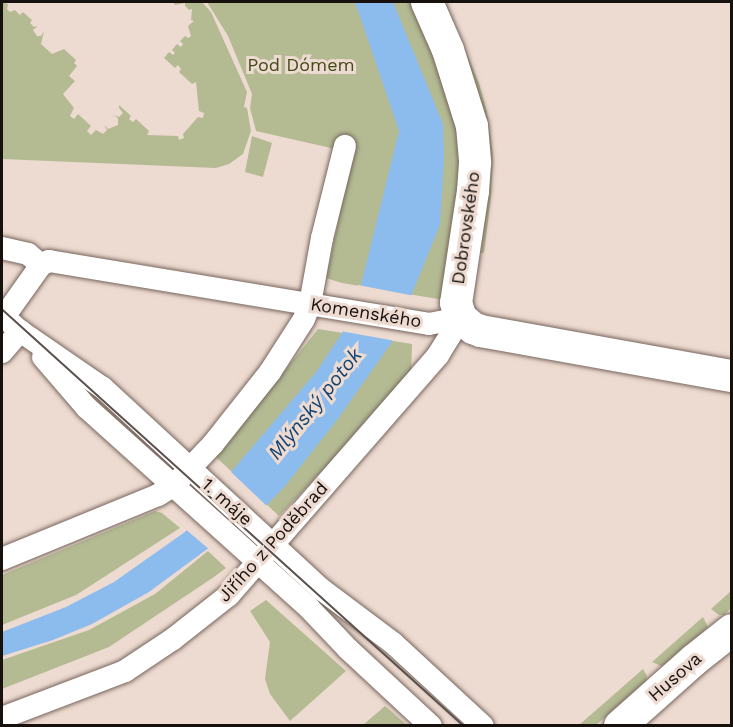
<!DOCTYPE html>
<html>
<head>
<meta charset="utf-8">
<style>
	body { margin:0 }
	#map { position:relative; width:733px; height:727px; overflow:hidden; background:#eddad0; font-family:"Work Sans",sans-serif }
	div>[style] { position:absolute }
	.green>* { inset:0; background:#b4bb93 }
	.water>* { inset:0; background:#8cbbee }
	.pier>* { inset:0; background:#eddad0 }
	.roads { filter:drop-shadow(0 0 2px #77665e) drop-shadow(0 0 2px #77665e) }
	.street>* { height:22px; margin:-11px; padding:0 11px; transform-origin:11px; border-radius:11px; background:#fff }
	.secondary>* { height:32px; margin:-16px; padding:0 16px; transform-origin:16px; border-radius:16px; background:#fff }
	.tram>* { height:1.5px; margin:-0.75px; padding:0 0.75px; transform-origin:0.75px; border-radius:0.75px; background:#5b514c }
	span { translate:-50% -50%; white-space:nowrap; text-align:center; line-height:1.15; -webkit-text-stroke:6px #eddad0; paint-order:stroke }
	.park-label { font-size:18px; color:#434917 }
	.street-label { font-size:18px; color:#17110e }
	.water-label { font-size:20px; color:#114271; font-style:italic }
	.frame { position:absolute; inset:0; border:3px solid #17110e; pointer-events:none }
</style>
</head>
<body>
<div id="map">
	<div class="green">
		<i style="clip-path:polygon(2px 2px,8px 4px,7px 9px,10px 12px,15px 10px,20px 15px,23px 12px,32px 20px,30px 23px,34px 27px,38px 26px,33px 30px,37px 36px,41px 36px,44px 31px,41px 44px,52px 54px,64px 49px,76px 60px,74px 63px,77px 66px,69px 76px,75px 81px,63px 94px,74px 108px,70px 116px,74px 119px,78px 114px,91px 126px,87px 131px,91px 135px,96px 130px,103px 134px,107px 130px,104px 125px,108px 129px,118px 125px,118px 118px,113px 115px,119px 117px,123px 113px,119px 108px,119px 105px,131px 116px,129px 119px,133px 122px,136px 119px,149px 131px,147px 135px,178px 136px,179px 140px,184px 138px,183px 134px,198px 117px,203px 118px,204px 113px,199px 111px,196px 82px,192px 84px,179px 72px,181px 69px,178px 65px,175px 68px,164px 58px,169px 52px,173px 55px,175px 53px,172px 50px,177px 44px,181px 47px,183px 44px,180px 41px,185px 36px,188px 38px,191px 36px,188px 26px,194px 21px,191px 20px,192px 9px,189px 10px,185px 6px,185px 3px,175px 5px,173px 2px,202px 2px,211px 12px,247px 92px,244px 107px,247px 108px,251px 131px,243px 154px,229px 164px,216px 168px,2px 159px)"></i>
		<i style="clip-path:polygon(207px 2px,415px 2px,466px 150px,444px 300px,342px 283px,326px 278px,353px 153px,256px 131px,250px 108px,252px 94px,228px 36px)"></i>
		<i style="clip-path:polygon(440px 2px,445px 2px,479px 83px,487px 112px,493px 154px,491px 197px,484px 253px,476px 252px)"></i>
		<i style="clip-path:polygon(252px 136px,272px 143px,263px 177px,245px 172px)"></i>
		<i style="clip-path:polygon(318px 329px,412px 344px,411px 377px,279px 516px,216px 457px)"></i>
		<i style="clip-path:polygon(155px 511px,162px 513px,180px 528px,76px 595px,2px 625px,2px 575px)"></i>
		<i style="clip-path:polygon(208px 551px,226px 568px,214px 577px,109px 647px,2px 689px,2px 660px,89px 630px,155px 594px)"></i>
		<i style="clip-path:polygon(731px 591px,731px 608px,724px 615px,719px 615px,711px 609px)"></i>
		<i style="clip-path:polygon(266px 600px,346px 671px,290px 721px,270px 694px,265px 679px,270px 642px,250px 611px)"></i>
		<i style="clip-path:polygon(703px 617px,708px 627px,668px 664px,661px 666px,652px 662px)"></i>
		<i style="clip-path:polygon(643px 669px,647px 676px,646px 682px,596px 725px,578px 726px)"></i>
		<i style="clip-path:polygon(385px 706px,407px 725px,363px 725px)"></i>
	</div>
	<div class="water">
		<i style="clip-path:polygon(355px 2px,393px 2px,443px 124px,444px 158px,440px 225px,392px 342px,337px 420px,285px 486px,267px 505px,149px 592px,92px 624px,53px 640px,2px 656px,2px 632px,66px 607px,114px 582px,185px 532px,231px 472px,317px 371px,342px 333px,361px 285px,399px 131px)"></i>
	</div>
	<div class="pier">
		<i style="clip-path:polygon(358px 285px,415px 296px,396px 341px,340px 331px)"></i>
		<i style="clip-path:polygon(229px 470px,269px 508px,210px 550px,184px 528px)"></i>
	</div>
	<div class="roads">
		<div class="street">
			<i style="left:2px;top:248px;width:27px;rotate:13deg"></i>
			<i style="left:28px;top:254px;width:17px;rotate:40deg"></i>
			<i style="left:2px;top:315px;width:24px;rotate:42deg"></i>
			<i style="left:20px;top:331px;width:101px;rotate:34.5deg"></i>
			<i style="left:103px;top:388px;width:297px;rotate:42.7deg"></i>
			<i style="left:321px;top:589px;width:90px;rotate:36.9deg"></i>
			<i style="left:393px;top:643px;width:122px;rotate:42.7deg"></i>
			<i style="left:4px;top:317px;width:64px;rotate:-54.6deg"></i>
			<i style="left:41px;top:265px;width:9px;rotate:-27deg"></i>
			<i style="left:49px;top:261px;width:385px;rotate:9.4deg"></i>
			<i style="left:429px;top:324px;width:33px;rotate:-11deg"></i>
			<i style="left:2px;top:352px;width:28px;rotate:-49deg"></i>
			<i style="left:43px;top:357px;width:66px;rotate:49.3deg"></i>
			<i style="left:86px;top:407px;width:300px;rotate:42deg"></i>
			<i style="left:309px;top:608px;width:57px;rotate:46.4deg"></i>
			<i style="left:348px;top:649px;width:113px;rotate:42.9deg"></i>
			<i style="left:2px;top:559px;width:169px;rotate:-22.3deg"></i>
			<i style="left:158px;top:495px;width:17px;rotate:-31deg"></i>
			<i style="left:173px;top:486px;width:58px;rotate:-46.4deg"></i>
			<i style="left:213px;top:444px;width:92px;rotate:-51.6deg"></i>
			<i style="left:270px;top:372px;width:63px;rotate:-57.3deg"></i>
			<i style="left:304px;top:319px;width:16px;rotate:-68deg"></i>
			<i style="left:310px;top:304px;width:67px;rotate:-79.7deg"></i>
			<i style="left:322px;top:238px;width:95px;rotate:-76deg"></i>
			<i style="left:2px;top:718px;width:132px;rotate:-20.9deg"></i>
			<i style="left:125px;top:671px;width:58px;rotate:-33.7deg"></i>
			<i style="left:173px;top:639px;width:71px;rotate:-38.2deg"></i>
			<i style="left:229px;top:595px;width:318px;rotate:-48.9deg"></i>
			<i style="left:438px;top:355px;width:44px;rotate:-58.1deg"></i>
		</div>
		<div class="secondary">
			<i style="left:427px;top:2px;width:52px;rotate:66.4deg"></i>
			<i style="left:448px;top:50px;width:80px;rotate:72.5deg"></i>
			<i style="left:472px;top:126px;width:37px;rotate:85deg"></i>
			<i style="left:475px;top:163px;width:28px;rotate:94deg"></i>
			<i style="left:473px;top:191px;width:113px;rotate:98.6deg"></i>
			<i style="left:456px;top:303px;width:16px;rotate:72deg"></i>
			<i style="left:461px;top:318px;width:16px;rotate:40deg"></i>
			<i style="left:473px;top:328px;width:9px;rotate:21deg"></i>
			<i style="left:481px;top:331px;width:255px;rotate:10.2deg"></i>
			<i style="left:620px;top:726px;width:99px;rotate:-41.7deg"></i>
			<i style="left:694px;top:660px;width:48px;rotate:-38.3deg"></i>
		</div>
	</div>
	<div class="tram">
		<i style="left:2px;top:309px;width:622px;rotate:42.07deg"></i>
	</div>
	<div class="park-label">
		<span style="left:301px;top:65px">Pod Dómem</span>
	</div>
	<div class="street-label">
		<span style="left:466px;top:228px;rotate:-82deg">Dobrovského</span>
		<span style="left:366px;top:313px;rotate:9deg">Komenského</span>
		<span style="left:227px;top:502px;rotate:42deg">1. máje</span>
		<span style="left:273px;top:542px;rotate:-48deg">Jiřího z Poděbrad</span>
		<span style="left:675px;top:677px;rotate:-41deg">Husova</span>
	</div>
	<div class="water-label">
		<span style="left:315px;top:404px;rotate:-51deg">Mlýnský potok</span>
	</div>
	<div class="frame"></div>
</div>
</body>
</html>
